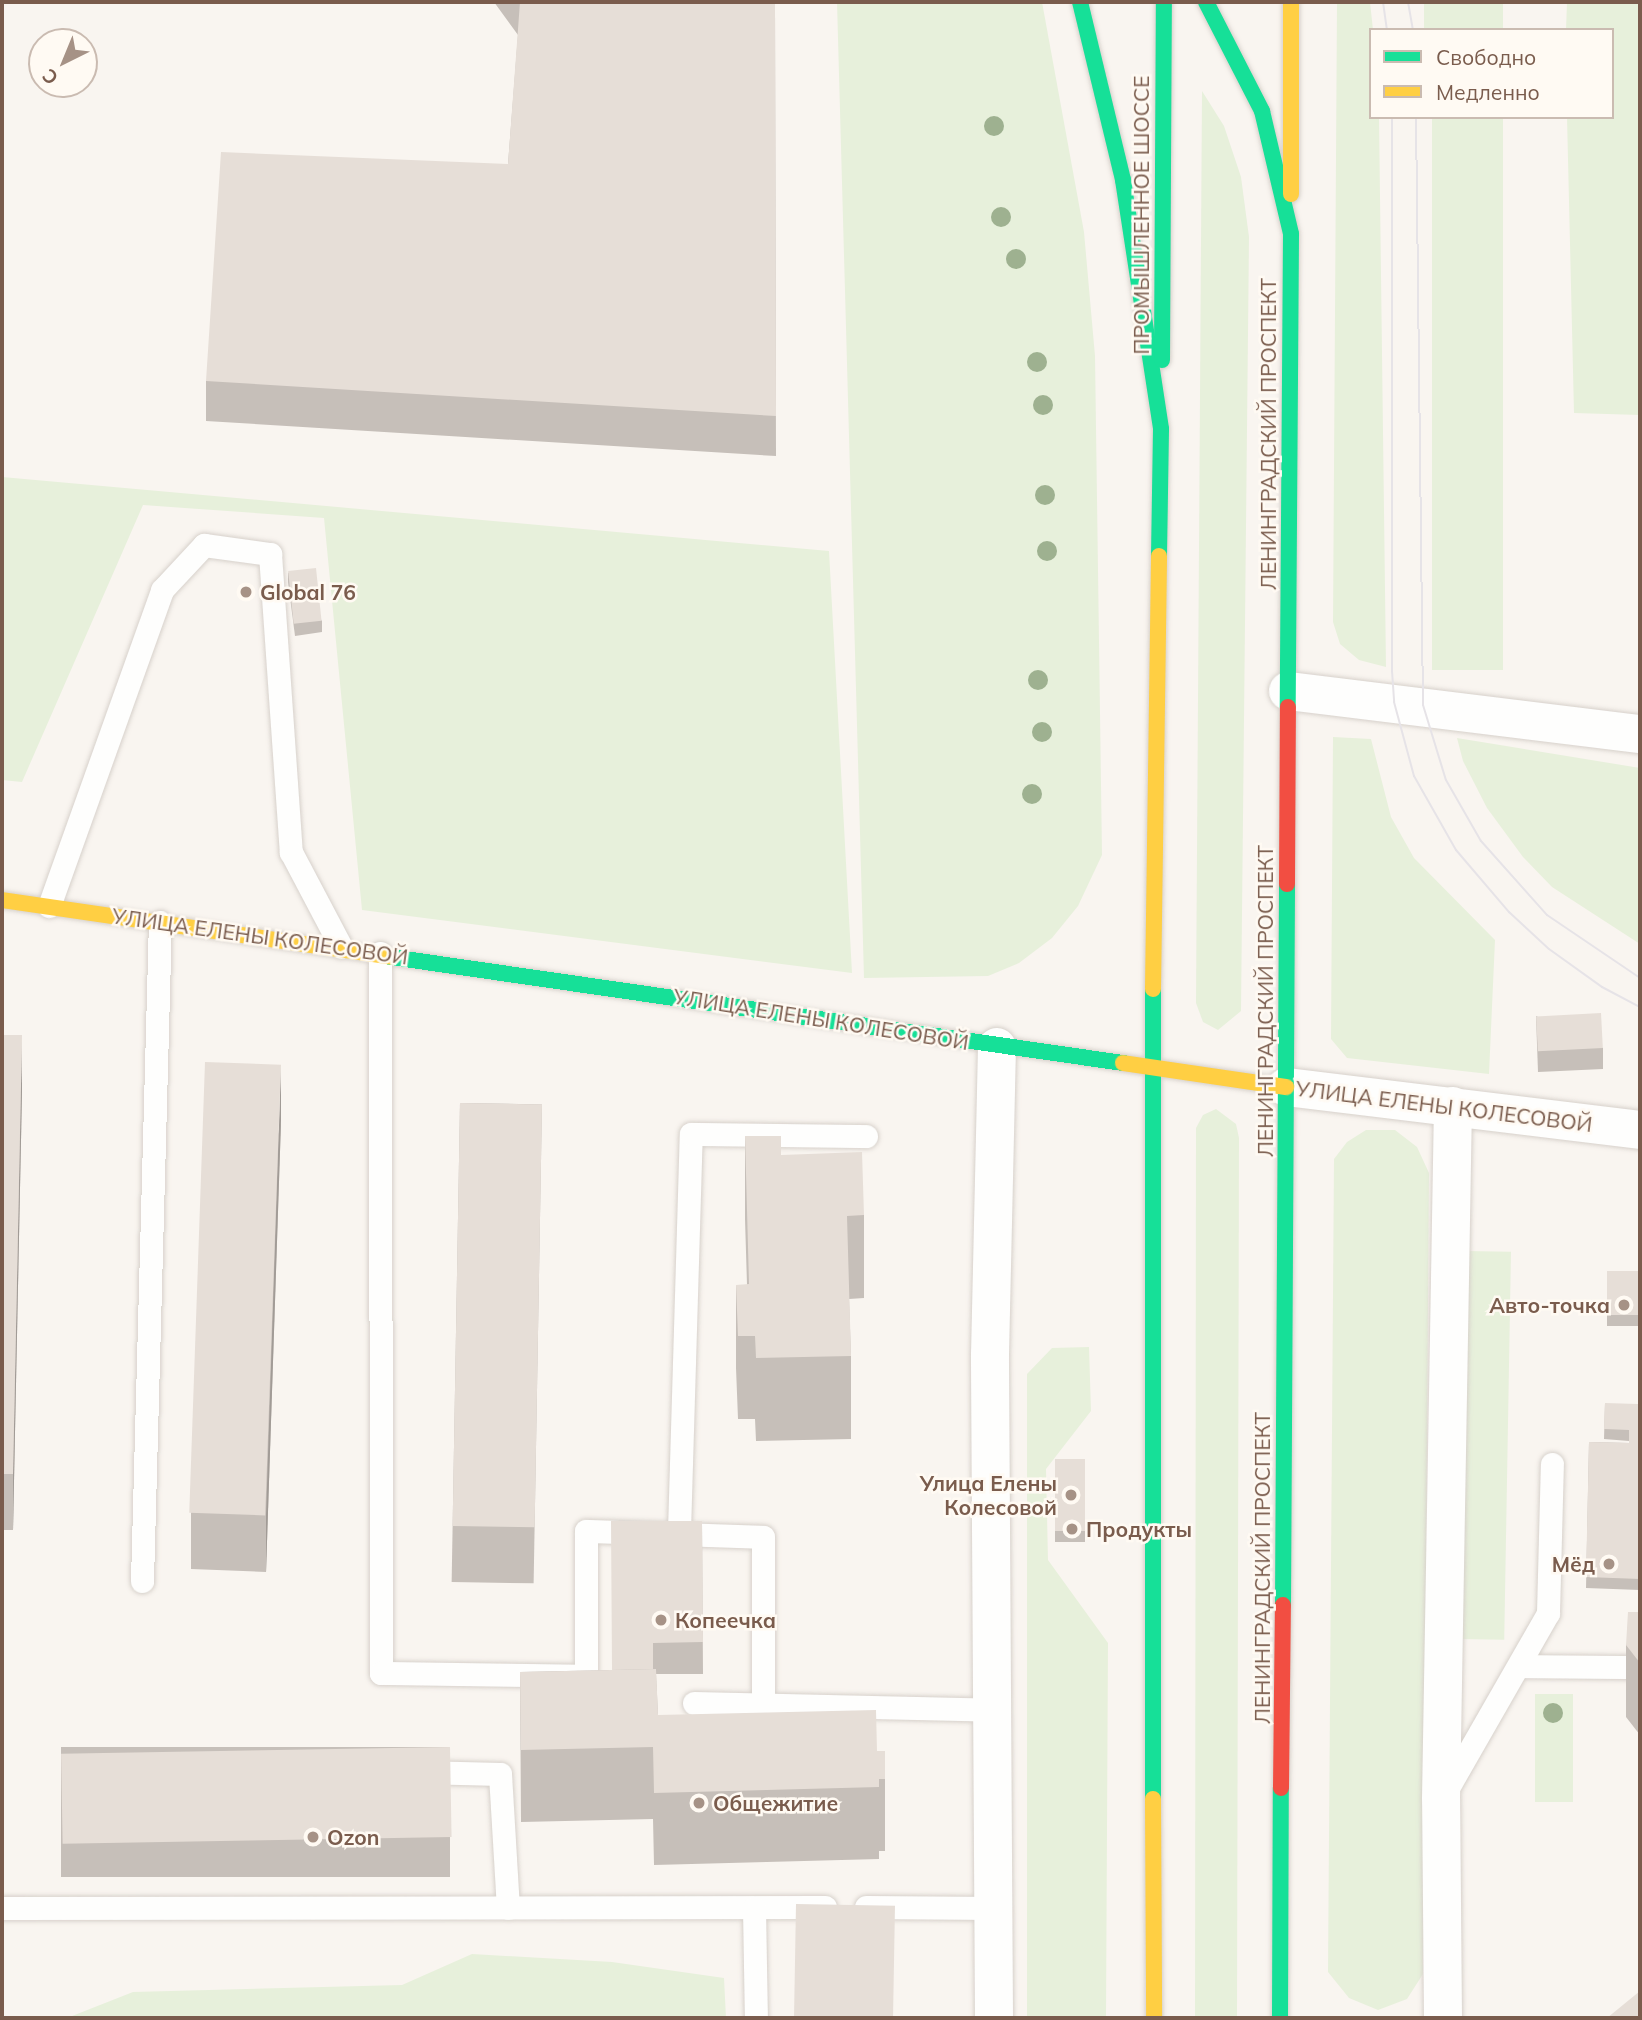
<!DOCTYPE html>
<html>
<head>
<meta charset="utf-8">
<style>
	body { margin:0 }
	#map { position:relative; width:1642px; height:2020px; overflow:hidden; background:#f9f5f0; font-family:Mulish,sans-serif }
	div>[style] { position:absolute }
	.green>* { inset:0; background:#e7f0db; transform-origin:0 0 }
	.roads { filter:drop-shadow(0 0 2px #d7d1cb) drop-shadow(0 0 2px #d7d1cb) }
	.lane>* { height:23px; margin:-11.5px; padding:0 11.5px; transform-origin:11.5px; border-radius:11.5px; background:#fefefd }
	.street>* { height:38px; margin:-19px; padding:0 19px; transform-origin:19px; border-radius:19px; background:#fefefd }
	.fast>* { height:16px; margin:-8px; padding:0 8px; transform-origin:8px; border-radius:8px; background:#16e098 }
	.slow>* { height:16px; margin:-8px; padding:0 8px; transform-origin:8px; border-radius:8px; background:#ffcf43 }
	.jam>* { height:16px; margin:-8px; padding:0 8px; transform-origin:8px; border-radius:8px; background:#f24e42 }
	.tram>* { height:2px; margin:-1px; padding:0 1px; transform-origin:1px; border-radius:1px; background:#e6e3e7 }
	.trees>* { width:20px; height:20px; margin:-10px; border-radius:50%; background:#9eb190 }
	.wall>* { inset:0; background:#c6bfb9; transform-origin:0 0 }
	.shaded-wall>* { inset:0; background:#a19b96 }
	.building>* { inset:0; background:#e6ded7; transform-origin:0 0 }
	.dots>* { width:19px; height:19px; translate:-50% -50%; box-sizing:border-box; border:4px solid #fffaf3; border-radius:50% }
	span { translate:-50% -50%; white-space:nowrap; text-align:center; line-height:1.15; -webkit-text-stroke:5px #fffaf3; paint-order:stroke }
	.street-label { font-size:21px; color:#7a5c4d }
	.poi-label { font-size:21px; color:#7a5c4d; font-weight:700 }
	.left { translate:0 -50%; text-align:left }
	.right { translate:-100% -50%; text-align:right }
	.frame { position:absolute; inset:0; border:4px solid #7a5c4d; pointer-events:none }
	.legend { position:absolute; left:1369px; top:28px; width:245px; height:91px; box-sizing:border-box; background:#fffaf3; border:2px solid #cabbb1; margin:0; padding:9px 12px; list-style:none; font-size:21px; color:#7a5c4d }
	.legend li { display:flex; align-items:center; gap:14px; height:35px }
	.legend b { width:35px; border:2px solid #cabbb1 }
	.north { position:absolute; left:28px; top:28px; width:70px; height:70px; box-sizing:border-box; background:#fffaf3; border:2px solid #cabbb1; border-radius:50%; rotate:223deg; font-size:19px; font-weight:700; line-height:28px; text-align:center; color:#7a5c4d }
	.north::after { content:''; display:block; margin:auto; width:24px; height:32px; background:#a69286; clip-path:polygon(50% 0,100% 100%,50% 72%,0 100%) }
</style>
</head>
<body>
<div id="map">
	<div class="green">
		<i style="clip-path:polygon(837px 2px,1042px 2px,1084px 232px,1095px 356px,1102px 855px,1078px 906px,1052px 938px,1019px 963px,988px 976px,864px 978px)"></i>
		<i style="clip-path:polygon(1337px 2px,1370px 2px,1373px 30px,1371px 117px,1379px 117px,1386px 667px,1359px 660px,1340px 644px,1333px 622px)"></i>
		<i style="left:1424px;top:2px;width:79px;height:28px"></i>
		<i style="clip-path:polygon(1567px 2px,1640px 2px,1640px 415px,1574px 413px,1567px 117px,1612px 117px,1612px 30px,1566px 30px)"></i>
		<i style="clip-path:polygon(1202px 91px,1224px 126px,1241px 177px,1249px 237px,1241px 1011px,1218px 1030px,1203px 1022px,1196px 1003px)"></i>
		<i style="left:1432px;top:117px;width:71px;height:553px"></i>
		<i style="clip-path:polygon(2px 477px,829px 551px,852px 973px,362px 910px,324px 518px,143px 505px,22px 782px,2px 780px)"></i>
		<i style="clip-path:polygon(1333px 737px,1371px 739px,1391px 817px,1414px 858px,1495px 940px,1489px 1074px,1347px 1058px,1331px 1039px)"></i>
		<i style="clip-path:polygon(1457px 738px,1640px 768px,1640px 944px,1552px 887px,1523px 857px,1487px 808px,1463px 761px)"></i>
		<i style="clip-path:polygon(1216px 1109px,1236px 1124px,1239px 1138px,1237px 2018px,1195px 2018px,1196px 1128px,1203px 1115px)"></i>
		<i style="clip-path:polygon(1366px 1130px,1395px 1130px,1417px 1147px,1429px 1173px,1423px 1974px,1407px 1999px,1378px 2010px,1349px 1998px,1328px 1972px,1334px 1159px,1347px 1142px)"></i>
		<i style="left:1465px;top:1251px;width:46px;height:388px;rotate:1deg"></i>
		<i style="clip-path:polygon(1089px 1347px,1091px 1411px,1046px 1469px,1048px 1560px,1108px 1643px,1106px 2018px,1027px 2018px,1027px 1374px,1052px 1348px)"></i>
		<i style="left:1535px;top:1694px;width:38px;height:108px"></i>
		<i style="clip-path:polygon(472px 1954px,612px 1962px,724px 1978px,726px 2018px,67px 2018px,133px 1992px,402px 1985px)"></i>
	</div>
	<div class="roads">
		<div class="lane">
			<i style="left:49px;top:906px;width:336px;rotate:-70.3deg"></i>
			<i style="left:162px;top:590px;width:62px;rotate:-47deg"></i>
			<i style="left:204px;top:545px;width:67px;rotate:7.8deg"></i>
			<i style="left:270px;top:554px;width:299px;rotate:86deg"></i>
			<i style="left:291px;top:852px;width:107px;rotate:62.2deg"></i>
			<i style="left:380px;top:953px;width:720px;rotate:89.92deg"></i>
			<i style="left:381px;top:1673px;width:205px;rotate:0.8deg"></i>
			<i style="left:586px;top:1676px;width:145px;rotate:-90deg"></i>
			<i style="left:586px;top:1531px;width:177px;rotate:1.9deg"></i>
			<i style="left:763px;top:1537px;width:169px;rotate:90deg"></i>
			<i style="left:679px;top:1531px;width:397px;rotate:-88.3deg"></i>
			<i style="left:691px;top:1134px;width:175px;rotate:0.7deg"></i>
			<i style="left:142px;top:1581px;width:659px;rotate:-88.44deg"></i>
			<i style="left:1519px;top:1666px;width:121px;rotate:0.5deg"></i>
			<i style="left:694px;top:1703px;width:300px;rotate:1.3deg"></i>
			<i style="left:420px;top:1772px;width:80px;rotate:1.4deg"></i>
			<i style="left:500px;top:1774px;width:134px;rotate:86.6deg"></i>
			<i style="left:1445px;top:1793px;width:207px;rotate:-60.2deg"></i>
			<i style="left:1548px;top:1613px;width:149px;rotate:-88.5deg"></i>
			<i style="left:866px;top:1907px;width:128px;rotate:0.4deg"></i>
			<i style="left:2px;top:1908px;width:823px;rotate:-0.07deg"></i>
			<i style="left:754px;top:1908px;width:110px;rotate:89deg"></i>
		</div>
		<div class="street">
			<i style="left:1288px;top:691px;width:355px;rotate:7deg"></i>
			<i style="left:1286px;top:1087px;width:357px;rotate:6.9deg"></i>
			<i style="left:994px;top:2018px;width:663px;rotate:-90.35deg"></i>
			<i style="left:990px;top:1355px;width:308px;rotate:-88.7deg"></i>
			<i style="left:1443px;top:2018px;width:219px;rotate:-90.5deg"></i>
			<i style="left:1441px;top:1799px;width:693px;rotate:-89.01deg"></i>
		</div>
		<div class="fast">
			<i style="left:1080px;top:2px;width:183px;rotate:76.4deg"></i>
			<i style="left:1123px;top:180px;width:252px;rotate:81.3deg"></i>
			<i style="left:1161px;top:429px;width:127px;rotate:90.9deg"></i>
			<i style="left:1206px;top:2px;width:123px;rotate:62.8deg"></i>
			<i style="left:1262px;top:111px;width:126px;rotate:76.7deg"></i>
			<i style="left:1291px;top:234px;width:473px;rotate:90.4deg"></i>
			<i style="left:1162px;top:360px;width:358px;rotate:-89.7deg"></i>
			<i style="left:391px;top:957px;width:740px;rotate:8.24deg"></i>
			<i style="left:1283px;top:1605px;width:721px;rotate:-89.68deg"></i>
			<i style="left:1153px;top:1799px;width:810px;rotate:-90deg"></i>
			<i style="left:1280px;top:2018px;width:230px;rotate:-89.8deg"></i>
		</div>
		<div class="slow">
			<i style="left:1291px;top:2px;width:192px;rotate:90deg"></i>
			<i style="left:2px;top:900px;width:393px;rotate:8.3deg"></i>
			<i style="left:1153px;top:989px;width:433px;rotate:-89.2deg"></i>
			<i style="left:1123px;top:1063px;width:165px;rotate:8.4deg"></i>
			<i style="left:1153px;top:1799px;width:219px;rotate:89.7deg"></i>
		</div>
		<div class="jam">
			<i style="left:1287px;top:884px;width:177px;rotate:-89.7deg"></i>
			<i style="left:1281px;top:1788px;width:183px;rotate:-89.4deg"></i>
		</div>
	</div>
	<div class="tram">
		<i style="left:1383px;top:2px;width:28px;rotate:82deg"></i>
		<i style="left:1408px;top:2px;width:28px;rotate:80deg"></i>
		<i style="left:1392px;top:117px;width:554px;rotate:90deg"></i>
		<i style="left:1392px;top:671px;width:31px;rotate:86deg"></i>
		<i style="left:1394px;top:702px;width:77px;rotate:74.9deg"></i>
		<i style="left:1414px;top:776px;width:85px;rotate:60.4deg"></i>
		<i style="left:1456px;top:850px;width:82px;rotate:49.5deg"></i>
		<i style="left:1509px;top:912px;width:54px;rotate:42.8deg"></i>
		<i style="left:1549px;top:949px;width:65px;rotate:35.6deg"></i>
		<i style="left:1602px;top:987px;width:43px;rotate:27.8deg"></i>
		<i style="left:1416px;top:117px;width:588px;rotate:89.32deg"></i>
		<i style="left:1423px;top:705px;width:78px;rotate:73deg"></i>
		<i style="left:1446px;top:780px;width:70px;rotate:60.2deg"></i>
		<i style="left:1481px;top:841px;width:99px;rotate:48.3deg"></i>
		<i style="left:1547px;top:915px;width:112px;rotate:34.1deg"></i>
	</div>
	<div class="trees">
		<i style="left:994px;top:126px"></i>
		<i style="left:1001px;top:217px"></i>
		<i style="left:1016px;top:259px"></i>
		<i style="left:1037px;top:362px"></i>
		<i style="left:1043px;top:405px"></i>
		<i style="left:1045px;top:495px"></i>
		<i style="left:1047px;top:551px"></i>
		<i style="left:1038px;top:680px"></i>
		<i style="left:1042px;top:732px"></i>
		<i style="left:1032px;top:794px"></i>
		<i style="left:1553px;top:1713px"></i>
	</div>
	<div class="wall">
		<i style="clip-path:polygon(494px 2px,775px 2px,776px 456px,206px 421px,206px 381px,508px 164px,518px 35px)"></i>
		<i style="clip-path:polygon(288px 572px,322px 621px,322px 632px,295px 636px,288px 582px)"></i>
		<i style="clip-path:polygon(1536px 1016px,1603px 1048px,1603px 1069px,1538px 1072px)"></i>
		<i style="clip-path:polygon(2px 1035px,22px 1091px,13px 1530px,2px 1530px)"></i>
		<i style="left:460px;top:1103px;width:82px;height:479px;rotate:1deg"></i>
		<i style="clip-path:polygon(281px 1121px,266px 1572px,191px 1569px,191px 1513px)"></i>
		<i style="clip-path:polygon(745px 1136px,781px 1155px,864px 1215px,864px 1298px,849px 1299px,851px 1356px,851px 1439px,756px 1441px,755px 1419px,738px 1419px,736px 1368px,736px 1285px,747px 1285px,745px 1219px)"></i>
		<i style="left:1640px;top:1271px;width:55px;height:33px;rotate:90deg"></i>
		<i style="clip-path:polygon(1605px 1403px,1640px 1418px,1640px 1590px,1586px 1588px,1589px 1442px,1629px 1443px,1629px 1441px,1604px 1439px)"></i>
		<i style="left:1055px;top:1459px;width:30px;height:83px"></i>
		<i style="clip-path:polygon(702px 1521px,703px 1674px,656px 1674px,658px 1715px,877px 1751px,885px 1779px,885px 1851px,879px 1851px,879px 1859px,654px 1865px,653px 1819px,521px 1822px,520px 1672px,612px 1670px)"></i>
		<i style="clip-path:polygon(1640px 1612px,1640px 1735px,1626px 1717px,1626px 1645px)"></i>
		<i style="left:450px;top:1747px;width:130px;height:389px;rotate:90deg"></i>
	</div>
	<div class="shaded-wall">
		<i style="clip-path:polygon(22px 1035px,22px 1091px,13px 1530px,13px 1474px)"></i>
		<i style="clip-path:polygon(281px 1065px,281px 1121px,266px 1572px,266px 1516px)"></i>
	</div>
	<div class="building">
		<i style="clip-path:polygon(520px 2px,775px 2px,776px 416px,206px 381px,221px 152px,508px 164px)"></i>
		<i style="left:316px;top:568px;width:53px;height:28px;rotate:84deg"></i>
		<i style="left:1601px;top:1013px;width:35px;height:65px;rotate:87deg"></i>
		<i style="clip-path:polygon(2px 1035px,22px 1035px,13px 1474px,2px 1474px)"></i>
		<i style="left:205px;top:1062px;width:76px;height:451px;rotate:2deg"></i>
		<i style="left:460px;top:1103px;width:82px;height:423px;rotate:1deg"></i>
		<i style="clip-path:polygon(745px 1136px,781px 1136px,781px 1155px,862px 1152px,864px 1215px,847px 1216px,851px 1356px,756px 1358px,755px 1336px,738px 1336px,736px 1285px,749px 1284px)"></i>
		<i style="left:1640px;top:1271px;width:44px;height:33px;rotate:90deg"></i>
		<i style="clip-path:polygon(1605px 1403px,1638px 1404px,1638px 1418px,1640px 1418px,1640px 1579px,1586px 1577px,1589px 1442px,1629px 1443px,1629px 1430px,1604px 1429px)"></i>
		<i style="left:1055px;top:1459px;width:30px;height:72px"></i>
		<i style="clip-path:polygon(611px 1521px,702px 1521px,703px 1642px,653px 1643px,653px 1669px,612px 1670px)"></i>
		<i style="clip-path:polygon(1628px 1612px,1640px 1612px,1640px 1663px,1626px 1645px)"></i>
		<i style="clip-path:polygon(656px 1669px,658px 1715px,876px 1710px,877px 1751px,885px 1751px,885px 1779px,879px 1779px,879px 1787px,654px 1793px,653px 1747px,521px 1750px,520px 1672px)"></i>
		<i style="left:450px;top:1747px;width:90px;height:389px;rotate:89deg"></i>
		<i style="left:796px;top:1904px;width:99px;height:114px;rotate:1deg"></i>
		<i style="clip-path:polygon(1640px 1991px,1640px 2018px,1607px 2018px)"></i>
	</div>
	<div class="dots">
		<i style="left:246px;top:592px;background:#a69286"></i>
		<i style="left:1624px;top:1305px;background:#a69286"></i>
		<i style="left:1071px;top:1495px;background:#a69286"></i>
		<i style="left:1072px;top:1529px;background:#a69286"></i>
		<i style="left:1609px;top:1564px;background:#a69286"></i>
		<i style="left:661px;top:1620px;background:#a69286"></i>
		<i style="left:699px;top:1803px;background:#a69286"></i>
		<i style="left:313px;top:1837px;background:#a69286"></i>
	</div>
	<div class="street-label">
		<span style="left:1141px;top:215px;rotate:-90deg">ПРОМЫШЛЕННОЕ ШОССЕ</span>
		<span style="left:1268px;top:434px;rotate:-90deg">ЛЕНИНГРАДСКИЙ ПРОСПЕКТ</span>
		<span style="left:260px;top:936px;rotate:8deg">УЛИЦА ЕЛЕНЫ КОЛЕСОВОЙ</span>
		<span style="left:1265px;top:1001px;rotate:-90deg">ЛЕНИНГРАДСКИЙ ПРОСПЕКТ</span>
		<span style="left:821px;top:1019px;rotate:9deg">УЛИЦА ЕЛЕНЫ КОЛЕСОВОЙ</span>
		<span style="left:1444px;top:1106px;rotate:7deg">УЛИЦА ЕЛЕНЫ КОЛЕСОВОЙ</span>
		<span style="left:1262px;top:1568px;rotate:-90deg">ЛЕНИНГРАДСКИЙ ПРОСПЕКТ</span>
	</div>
	<div class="poi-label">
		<span class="left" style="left:260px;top:592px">Global 76</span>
		<span class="right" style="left:1610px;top:1305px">Авто-точка</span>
		<span class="right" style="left:1057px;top:1495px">Улица Елены<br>Колесовой</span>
		<span class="left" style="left:1086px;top:1529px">Продукты</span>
		<span class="right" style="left:1595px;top:1564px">Мёд</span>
		<span class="left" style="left:675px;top:1620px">Копеечка</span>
		<span class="left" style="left:713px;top:1803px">Общежитие</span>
		<span class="left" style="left:327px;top:1837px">Ozon</span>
	</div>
	<div class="frame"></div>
	<ul class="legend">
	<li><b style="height:9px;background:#16e098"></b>Свободно</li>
	<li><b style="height:9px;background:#ffcf43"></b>Медленно</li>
	</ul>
	<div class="north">С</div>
</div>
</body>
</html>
